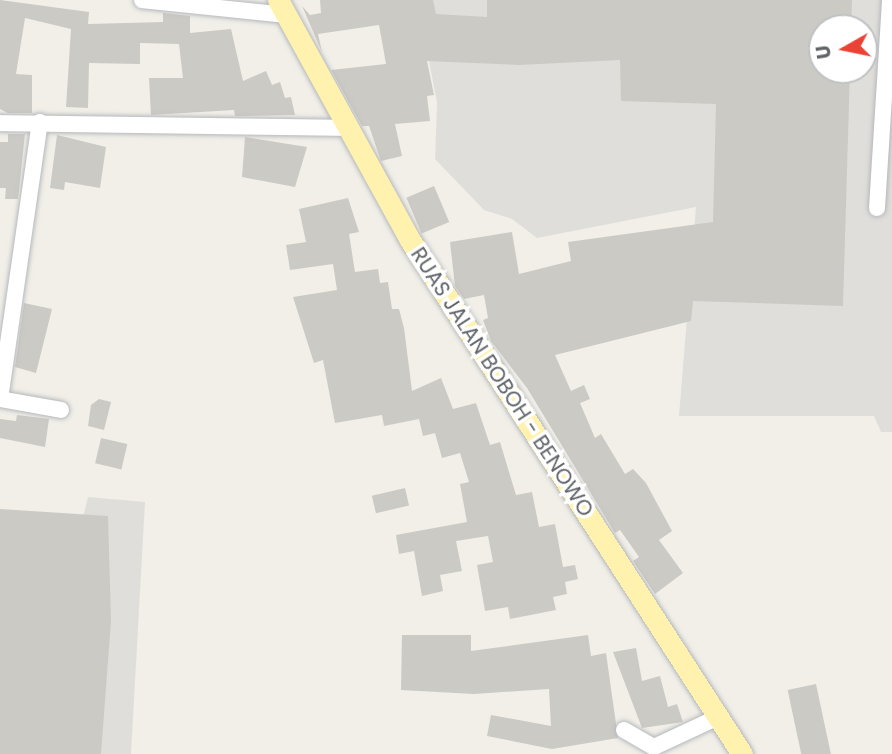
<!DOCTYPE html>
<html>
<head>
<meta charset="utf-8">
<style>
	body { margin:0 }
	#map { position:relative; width:892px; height:754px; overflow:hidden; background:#f1efe8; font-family:Poppins,sans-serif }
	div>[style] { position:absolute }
	.industrial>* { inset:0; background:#e0deda }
	.building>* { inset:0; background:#cccac5; transform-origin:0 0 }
	.roads { filter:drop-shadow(0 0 2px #b5b8bc) drop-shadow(0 0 2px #b5b8bc) }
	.minor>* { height:16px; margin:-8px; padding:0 8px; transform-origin:8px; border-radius:8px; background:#fff }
	.major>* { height:21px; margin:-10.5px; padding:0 10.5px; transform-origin:10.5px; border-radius:10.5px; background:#fff2af }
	span { translate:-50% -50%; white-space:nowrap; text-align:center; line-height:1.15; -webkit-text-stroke:7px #fff; paint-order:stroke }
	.street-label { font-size:21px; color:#5f6368 }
	.north { position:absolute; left:808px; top:14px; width:70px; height:70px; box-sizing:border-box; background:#fff; border:2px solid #bfc1c3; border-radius:50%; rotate:261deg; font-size:19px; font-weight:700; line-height:28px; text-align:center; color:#5f6368 }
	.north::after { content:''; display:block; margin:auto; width:24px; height:32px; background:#ea4335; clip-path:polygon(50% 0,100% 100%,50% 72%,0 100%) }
</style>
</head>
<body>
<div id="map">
	<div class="industrial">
		<i style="clip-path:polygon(evenodd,417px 0,892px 0,892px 432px,881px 432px,874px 416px,679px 416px,696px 207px,537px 238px,512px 219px,484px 210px,435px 159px,437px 102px,417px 0,822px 28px,864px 28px,864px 70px,822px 70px,822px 28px)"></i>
		<i style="clip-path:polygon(88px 497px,145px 502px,131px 754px,0 754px,56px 628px)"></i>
	</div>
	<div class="building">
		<i style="clip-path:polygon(0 0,89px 12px,88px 24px,163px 22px,163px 13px,190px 16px,190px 33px,231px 29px,243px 81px,266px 71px,272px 85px,280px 82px,285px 98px,291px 97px,295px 115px,235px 116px,234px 110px,151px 115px,149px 78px,183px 78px,179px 44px,140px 43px,140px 64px,89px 63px,88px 108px,66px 107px,71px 29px,25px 18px,16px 74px,32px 75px,32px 113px,8px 113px,0 109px)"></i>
		<i style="clip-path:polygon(320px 0,433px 0,436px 14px,487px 17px,487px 0,852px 0,851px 28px,822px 28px,822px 70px,850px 70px,843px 306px,693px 301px,691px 321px,555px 355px,571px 391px,584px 385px,590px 399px,580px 403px,595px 438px,601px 434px,625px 474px,633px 469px,646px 483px,672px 531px,659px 540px,683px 573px,655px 594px,633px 561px,639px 557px,620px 530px,615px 533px,527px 388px,491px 341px,483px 320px,488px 318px,484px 295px,464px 299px,455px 286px,450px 242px,512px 232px,519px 274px,571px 261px,568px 242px,713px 222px,716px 104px,621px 101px,620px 60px,519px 65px,427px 61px,434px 95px,427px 96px,430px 121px,395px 124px,402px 156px,381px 161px,369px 126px,362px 126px,331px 70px,386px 64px,379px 25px,318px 34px,322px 52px,302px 6px,310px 15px,321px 13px)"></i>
		<i style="clip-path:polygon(8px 134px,25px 134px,18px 199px,5px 199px,6px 188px,0 188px,0 142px,8px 142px)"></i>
		<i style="clip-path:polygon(57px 135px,106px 147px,100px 188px,65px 182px,64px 190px,50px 188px)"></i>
		<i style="clip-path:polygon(245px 137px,307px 147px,295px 187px,242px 177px)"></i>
		<i style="left:434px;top:186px;width:39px;height:30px;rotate:67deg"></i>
		<i style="clip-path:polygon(348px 198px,359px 232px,349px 234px,355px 272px,378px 269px,380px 283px,388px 282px,392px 309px,399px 309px,404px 328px,412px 391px,441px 378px,453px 409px,476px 403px,490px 445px,500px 442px,516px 495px,532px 492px,539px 527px,555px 524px,563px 567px,575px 565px,578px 579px,565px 582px,567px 594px,553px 597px,556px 610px,510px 619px,508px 607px,485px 611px,477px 565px,493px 562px,488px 536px,456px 541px,462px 571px,440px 575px,443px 591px,422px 596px,414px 551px,399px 554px,396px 535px,467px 522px,460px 484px,469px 482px,460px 453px,442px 458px,435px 433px,423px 436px,419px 419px,384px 426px,382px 415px,335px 423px,323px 360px,314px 363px,293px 297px,337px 290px,333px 264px,290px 270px,286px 245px,306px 242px,299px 209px)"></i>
		<i style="clip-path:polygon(24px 303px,52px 309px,36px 373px,15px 367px)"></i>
		<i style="clip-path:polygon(99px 399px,111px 402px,104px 430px,88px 426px,91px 405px)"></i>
		<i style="clip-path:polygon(17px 415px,49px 419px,45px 447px,0 438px,0 419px,16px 421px)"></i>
		<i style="left:101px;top:438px;width:27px;height:26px;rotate:13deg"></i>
		<i style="left:405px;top:488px;width:18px;height:34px;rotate:77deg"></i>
		<i style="clip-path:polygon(0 509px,108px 516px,111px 621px,101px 754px,0 754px)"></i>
		<i style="clip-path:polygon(402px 635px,471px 635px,471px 651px,588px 635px,591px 656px,606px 653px,618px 738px,552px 749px,487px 736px,491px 715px,551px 726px,549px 689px,474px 694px,401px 690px)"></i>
		<i style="clip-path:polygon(636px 648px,642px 681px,660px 676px,668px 707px,677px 704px,683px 722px,642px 728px,613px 652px)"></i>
		<i style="left:816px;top:684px;width:72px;height:29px;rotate:78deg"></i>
	</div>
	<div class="roads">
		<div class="minor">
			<i style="left:142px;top:0;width:145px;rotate:5.9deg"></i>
			<i style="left:0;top:123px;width:346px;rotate:0.8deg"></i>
			<i style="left:877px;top:208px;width:208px;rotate:-86.4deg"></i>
			<i style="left:0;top:399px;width:280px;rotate:-81.8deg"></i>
			<i style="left:0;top:399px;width:62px;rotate:10.2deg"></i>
			<i style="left:624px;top:730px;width:34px;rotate:30deg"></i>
			<i style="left:654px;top:747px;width:71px;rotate:-25.1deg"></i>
		</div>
		<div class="major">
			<i style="left:278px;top:0;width:274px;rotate:61.2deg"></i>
			<i style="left:410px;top:240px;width:612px;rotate:57.14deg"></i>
		</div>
	</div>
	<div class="street-label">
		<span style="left:502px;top:382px;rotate:57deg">RUAS JALAN BOBOH - BENOWO</span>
	</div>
	<div class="north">U</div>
</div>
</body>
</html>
